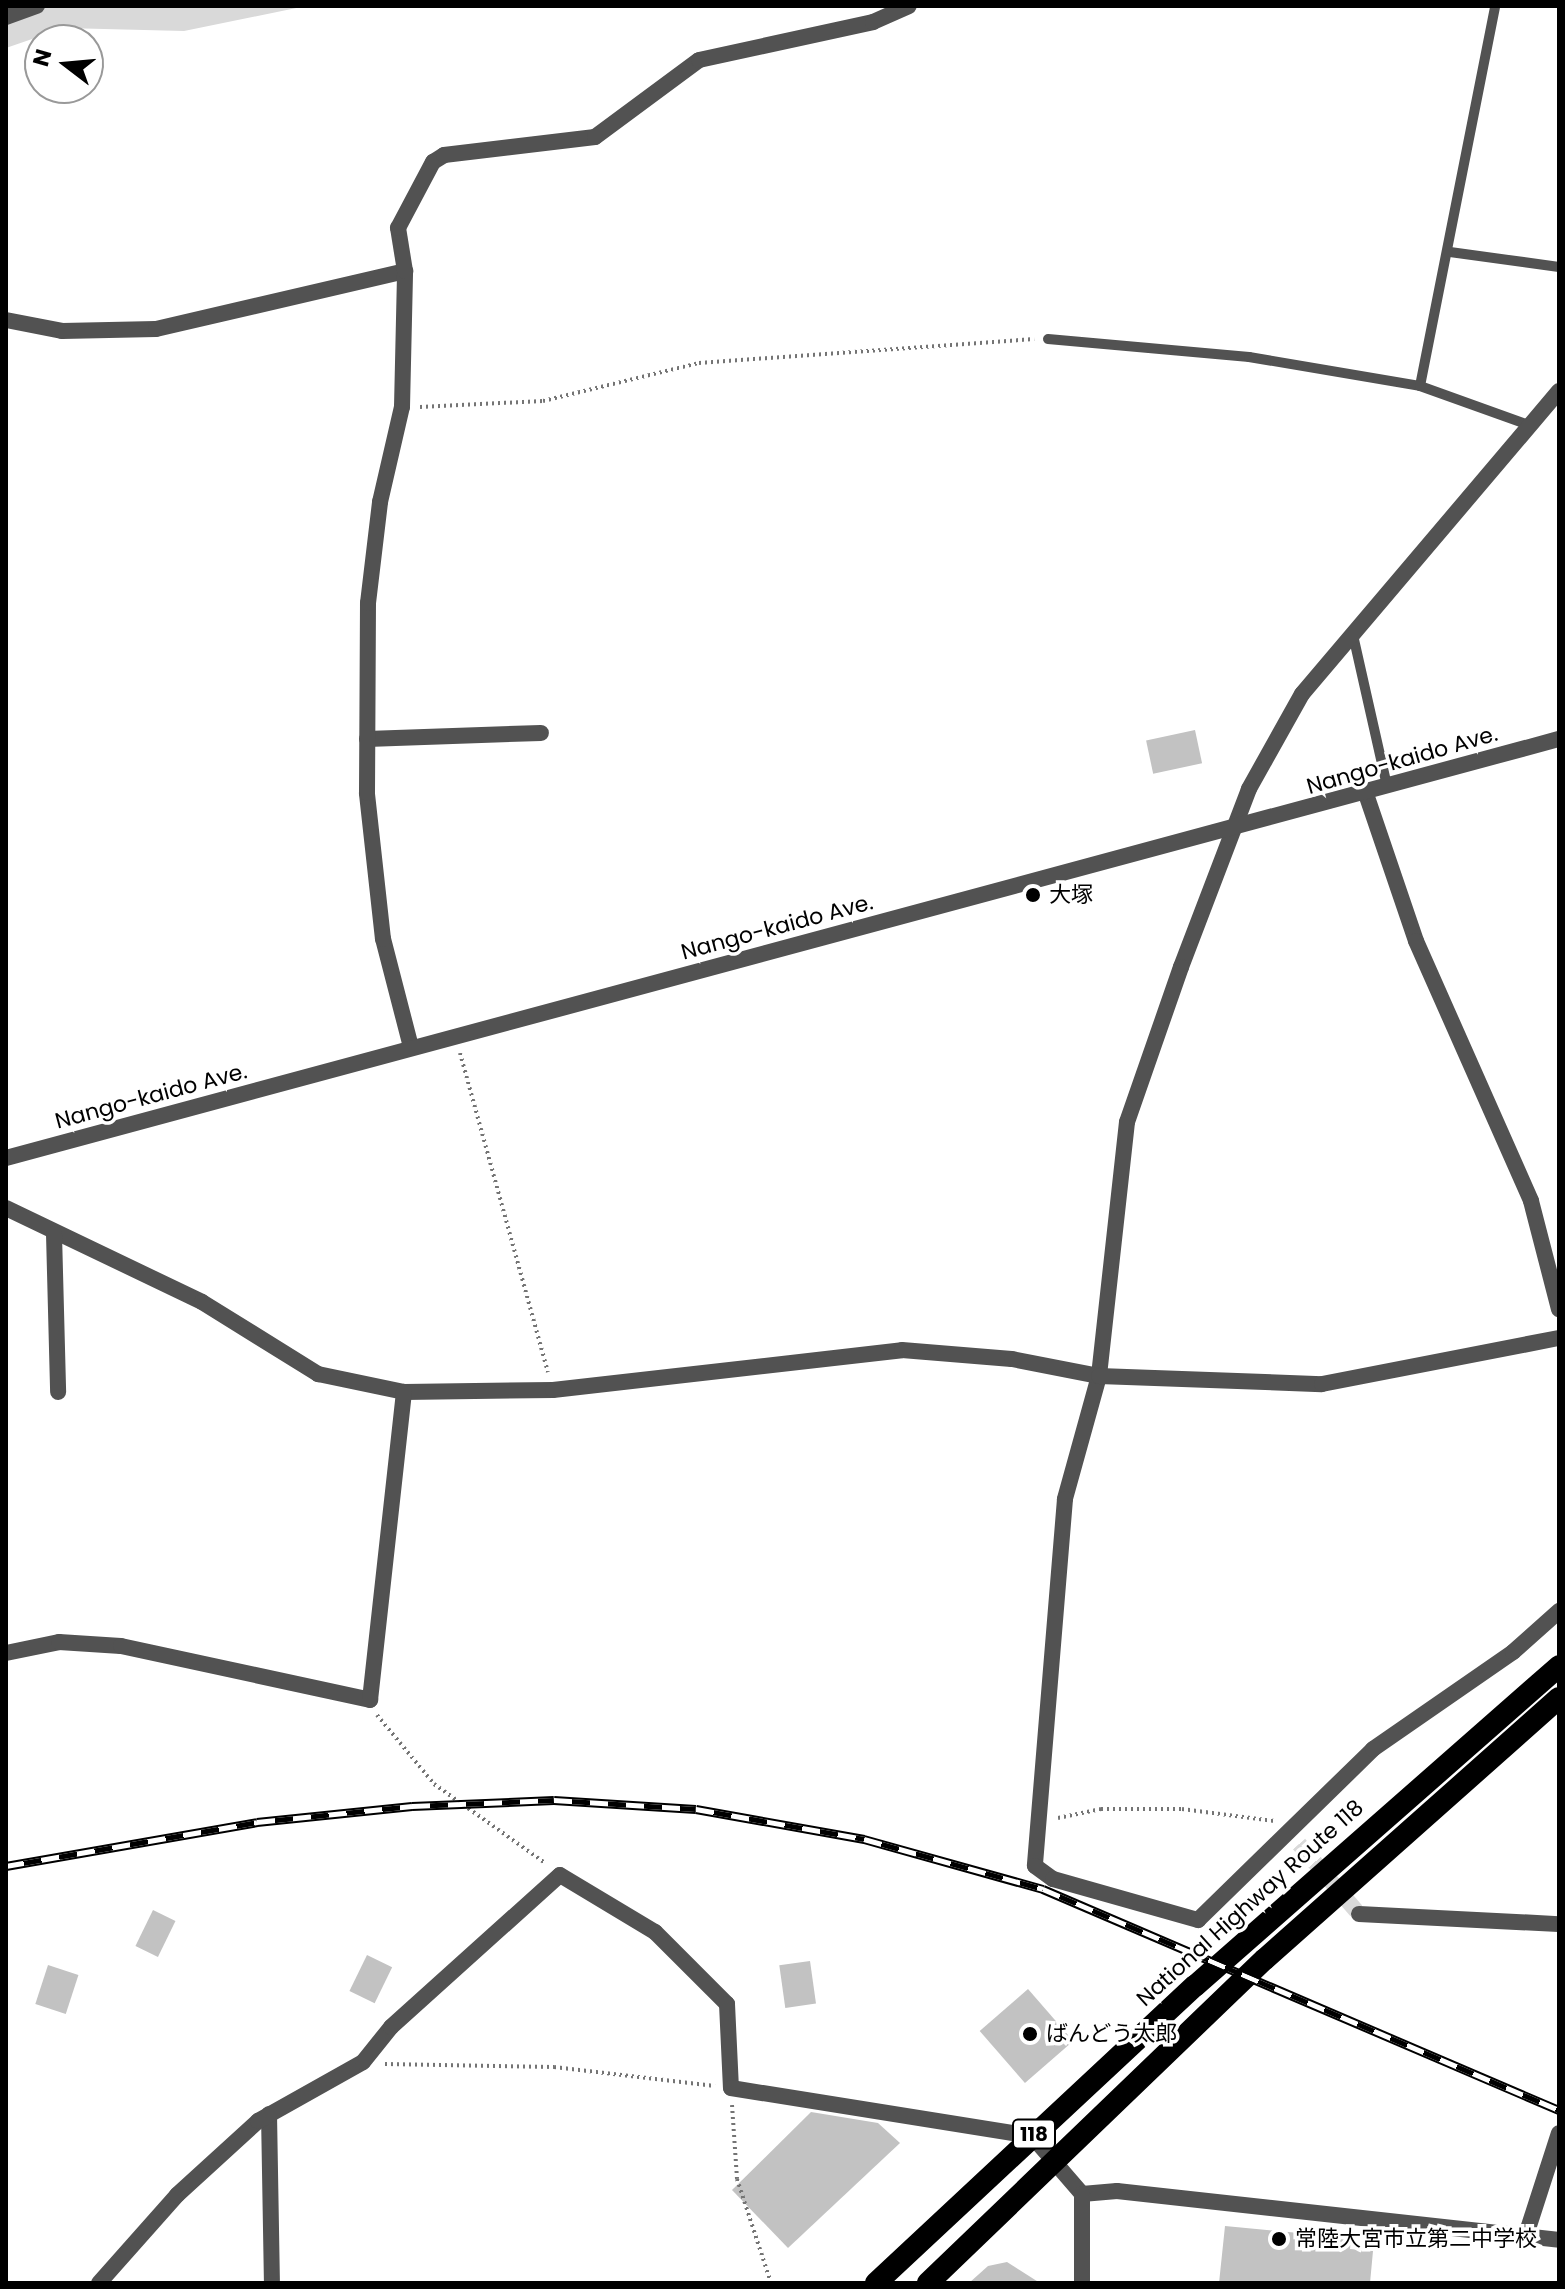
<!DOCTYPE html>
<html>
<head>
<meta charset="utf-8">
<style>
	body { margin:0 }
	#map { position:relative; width:1565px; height:2289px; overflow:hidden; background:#fff; font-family:Poppins,"Noto Sans JP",sans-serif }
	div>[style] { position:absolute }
	.green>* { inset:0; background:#d9d9d9 }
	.building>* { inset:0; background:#c2c2c2; transform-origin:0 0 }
	.minor-tunnel>* { height:16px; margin-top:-8px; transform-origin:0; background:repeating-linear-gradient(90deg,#d9d9d9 0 16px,transparent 0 24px) }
	.path>* { height:4px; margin-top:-2px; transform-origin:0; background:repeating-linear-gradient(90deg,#747474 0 2px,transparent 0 6px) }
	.service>* { height:10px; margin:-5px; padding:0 5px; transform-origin:5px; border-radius:5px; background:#525252 }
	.minor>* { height:16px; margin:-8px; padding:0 8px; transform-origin:8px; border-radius:8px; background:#525252 }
	.tertiary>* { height:16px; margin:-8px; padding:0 8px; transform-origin:8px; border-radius:8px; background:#525252 }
	.trunk>* { height:22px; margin:-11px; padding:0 11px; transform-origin:11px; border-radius:11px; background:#000 }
	.rail>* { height:9px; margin-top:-4.5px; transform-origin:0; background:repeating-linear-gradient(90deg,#fff 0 18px,#000 0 36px); box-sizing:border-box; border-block:2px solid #000 }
	.dots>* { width:22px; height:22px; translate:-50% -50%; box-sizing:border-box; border:4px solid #fff; border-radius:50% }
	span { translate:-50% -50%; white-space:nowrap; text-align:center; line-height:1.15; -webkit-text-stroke:7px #fff; paint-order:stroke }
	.shield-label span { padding:2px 6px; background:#fff; border:2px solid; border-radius:6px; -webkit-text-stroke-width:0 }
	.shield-label { font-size:20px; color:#000; font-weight:700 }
	.street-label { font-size:22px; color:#000 }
	.poi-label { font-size:22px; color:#000 }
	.left { translate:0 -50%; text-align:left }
	.frame { position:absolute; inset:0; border:8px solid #000; pointer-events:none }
	.north { position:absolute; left:24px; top:24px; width:80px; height:80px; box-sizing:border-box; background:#fff; border:2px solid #999; border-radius:50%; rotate:286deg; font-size:22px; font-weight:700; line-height:32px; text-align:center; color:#000 }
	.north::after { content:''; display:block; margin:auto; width:28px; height:36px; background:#000; clip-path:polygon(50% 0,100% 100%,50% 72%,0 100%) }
</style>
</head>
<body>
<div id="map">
	<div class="green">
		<i style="clip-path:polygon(6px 6px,306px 6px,184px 31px,64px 28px,6px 48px)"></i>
	</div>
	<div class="building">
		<i style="left:1195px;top:730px;width:34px;height:50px;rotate:78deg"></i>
		<i style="left:153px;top:1910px;width:25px;height:40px;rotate:26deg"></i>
		<i style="left:367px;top:1955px;width:28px;height:40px;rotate:26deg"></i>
		<i style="left:810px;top:1961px;width:43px;height:31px;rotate:82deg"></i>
		<i style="left:48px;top:1965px;width:32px;height:41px;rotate:18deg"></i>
		<i style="left:1028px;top:1989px;width:69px;height:64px;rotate:49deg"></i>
		<i style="clip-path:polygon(811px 2112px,878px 2123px,900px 2143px,788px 2248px,732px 2190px)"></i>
		<i style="clip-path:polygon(1225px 2226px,1351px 2238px,1350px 2249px,1373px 2251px,1370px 2283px,1219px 2283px)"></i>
		<i style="clip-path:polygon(1007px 2262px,1040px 2283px,969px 2283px,988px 2266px)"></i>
	</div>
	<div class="minor-tunnel">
		<i style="left:1299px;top:1844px;width:92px;rotate:49.4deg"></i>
	</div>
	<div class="path">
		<i style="left:420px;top:407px;width:123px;rotate:-2.8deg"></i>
		<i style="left:543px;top:401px;width:161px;rotate:-13.7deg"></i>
		<i style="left:699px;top:363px;width:336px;rotate:-4.1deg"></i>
		<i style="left:460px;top:1053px;width:331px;rotate:74.6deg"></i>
		<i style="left:377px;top:1715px;width:89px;rotate:50.4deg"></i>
		<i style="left:434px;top:1784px;width:136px;rotate:35.4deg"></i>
		<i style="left:1058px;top:1818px;width:44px;rotate:-11.8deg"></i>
		<i style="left:1101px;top:1809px;width:81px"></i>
		<i style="left:1182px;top:1809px;width:94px;rotate:7.4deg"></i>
		<i style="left:385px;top:2064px;width:169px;rotate:1deg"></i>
		<i style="left:554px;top:2067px;width:162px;rotate:6.7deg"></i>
		<i style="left:732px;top:2105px;width:74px;rotate:86.1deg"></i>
		<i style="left:737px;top:2179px;width:109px;rotate:71.9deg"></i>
	</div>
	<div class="service">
		<i style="left:1450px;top:252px;width:110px;rotate:7.8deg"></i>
		<i style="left:1048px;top:339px;width:202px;rotate:5.1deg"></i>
		<i style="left:1249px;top:357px;width:173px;rotate:9.6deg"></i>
		<i style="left:1420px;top:386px;width:119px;rotate:19.7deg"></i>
		<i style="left:1420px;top:386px;width:387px;rotate:-78.8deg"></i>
		<i style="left:1353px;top:635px;width:155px;rotate:77.3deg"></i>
	</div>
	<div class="minor">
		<i style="left:6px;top:17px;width:33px;rotate:-20deg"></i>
		<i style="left:6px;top:320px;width:57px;rotate:11.1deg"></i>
		<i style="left:62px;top:331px;width:94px;rotate:-1.2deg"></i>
		<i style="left:156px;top:329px;width:256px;rotate:-13.1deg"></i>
		<i style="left:1559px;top:391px;width:397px;rotate:130.3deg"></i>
		<i style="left:1302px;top:694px;width:109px;rotate:119.2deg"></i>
		<i style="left:1249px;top:789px;width:191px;rotate:110.9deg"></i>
		<i style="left:1181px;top:967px;width:164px;rotate:109.2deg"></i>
		<i style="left:1127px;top:1122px;width:256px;rotate:96.3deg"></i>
		<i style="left:1099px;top:1376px;width:128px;rotate:105.5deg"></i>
		<i style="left:1065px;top:1499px;width:368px;rotate:94.7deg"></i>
		<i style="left:1035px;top:1866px;width:22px;rotate:36deg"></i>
		<i style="left:1053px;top:1879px;width:151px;rotate:15.8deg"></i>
		<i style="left:1198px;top:1920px;width:245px;rotate:-44.3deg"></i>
		<i style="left:1373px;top:1749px;width:170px;rotate:-34.7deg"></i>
		<i style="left:1513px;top:1652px;width:62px;rotate:-41.7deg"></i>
		<i style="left:367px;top:739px;width:174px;rotate:-2deg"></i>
		<i style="left:1366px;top:794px;width:155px;rotate:71.2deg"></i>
		<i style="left:1416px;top:941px;width:284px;rotate:66.1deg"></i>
		<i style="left:1531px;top:1201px;width:112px;rotate:75.5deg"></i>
		<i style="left:411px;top:1047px;width:112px;rotate:-104.5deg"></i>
		<i style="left:383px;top:939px;width:147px;rotate:-96.3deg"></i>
		<i style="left:367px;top:793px;width:190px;rotate:-89.7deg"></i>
		<i style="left:368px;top:603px;width:102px;rotate:-83.2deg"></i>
		<i style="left:380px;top:502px;width:98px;rotate:-77deg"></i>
		<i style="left:402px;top:407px;width:136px;rotate:-88.7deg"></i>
		<i style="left:405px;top:271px;width:44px;rotate:-99.2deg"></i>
		<i style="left:398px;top:228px;width:75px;rotate:-62.1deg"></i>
		<i style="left:433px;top:162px;width:13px;rotate:-32deg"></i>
		<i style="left:444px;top:155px;width:152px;rotate:-6.8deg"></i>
		<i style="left:595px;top:137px;width:129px;rotate:-36.5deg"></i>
		<i style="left:699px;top:60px;width:178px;rotate:-12.3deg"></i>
		<i style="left:873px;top:22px;width:39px;rotate:-24deg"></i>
		<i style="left:6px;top:1208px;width:217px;rotate:25.6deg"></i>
		<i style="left:202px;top:1302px;width:137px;rotate:31.8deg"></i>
		<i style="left:318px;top:1374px;width:88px;rotate:11.8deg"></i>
		<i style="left:404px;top:1392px;width:149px;rotate:-0.8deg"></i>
		<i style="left:553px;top:1390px;width:351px;rotate:-6.5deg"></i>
		<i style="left:902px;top:1350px;width:110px;rotate:4.7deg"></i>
		<i style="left:1012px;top:1359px;width:89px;rotate:11.1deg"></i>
		<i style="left:1099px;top:1376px;width:223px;rotate:2.1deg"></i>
		<i style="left:1322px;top:1384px;width:241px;rotate:-11deg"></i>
		<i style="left:54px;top:1234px;width:158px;rotate:88.5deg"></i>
		<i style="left:6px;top:1653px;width:54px;rotate:-11.7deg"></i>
		<i style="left:59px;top:1642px;width:62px;rotate:3.7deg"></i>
		<i style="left:121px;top:1646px;width:255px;rotate:12.2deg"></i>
		<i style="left:370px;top:1700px;width:310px;rotate:-83.7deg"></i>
		<i style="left:1359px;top:1914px;width:200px;rotate:2.9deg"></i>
		<i style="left:269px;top:2114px;width:169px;rotate:89deg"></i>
		<i style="left:1082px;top:2194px;width:35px;rotate:-5deg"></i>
		<i style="left:1117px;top:2191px;width:445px;rotate:6.3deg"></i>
		<i style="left:1526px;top:2235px;width:107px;rotate:-72.1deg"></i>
		<i style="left:99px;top:2283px;width:118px;rotate:-48.4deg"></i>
		<i style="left:177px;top:2195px;width:110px;rotate:-42.4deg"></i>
		<i style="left:258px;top:2121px;width:120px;rotate:-29.3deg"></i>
		<i style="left:363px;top:2062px;width:45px;rotate:-51.3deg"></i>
		<i style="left:391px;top:2027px;width:227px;rotate:-42deg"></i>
		<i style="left:560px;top:1875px;width:111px;rotate:31deg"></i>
		<i style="left:655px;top:1932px;width:102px;rotate:45deg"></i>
		<i style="left:727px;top:2004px;width:84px;rotate:87.3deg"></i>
		<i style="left:731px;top:2088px;width:305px;rotate:9.1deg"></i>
		<i style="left:1032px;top:2136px;width:77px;rotate:49.2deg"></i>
		<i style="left:1082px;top:2194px;width:89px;rotate:90deg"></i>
	</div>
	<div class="tertiary">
		<i style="left:6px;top:1158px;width:1609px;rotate:-15.1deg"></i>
	</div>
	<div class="trunk">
		<i style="left:876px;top:2283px;width:436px;rotate:-43deg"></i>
		<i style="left:1195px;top:1986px;width:485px;rotate:-41.3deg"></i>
		<i style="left:928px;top:2283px;width:467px;rotate:-43.9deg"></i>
		<i style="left:1265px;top:1959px;width:393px;rotate:-41.6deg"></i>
	</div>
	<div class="rail">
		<i style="left:6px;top:1866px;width:255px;rotate:-9.9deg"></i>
		<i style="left:257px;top:1822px;width:156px;rotate:-5.9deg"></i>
		<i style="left:412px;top:1806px;width:142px;rotate:-2.4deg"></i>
		<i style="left:554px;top:1800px;width:142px;rotate:3.6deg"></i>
		<i style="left:696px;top:1809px;width:171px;rotate:10.1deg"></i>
		<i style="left:864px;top:1839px;width:186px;rotate:15.6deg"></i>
		<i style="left:1043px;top:1889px;width:561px;rotate:23.19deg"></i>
	</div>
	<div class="dots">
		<i style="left:1033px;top:895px;background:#000"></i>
		<i style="left:1030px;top:2034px;background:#000"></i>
		<i style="left:1279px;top:2239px;background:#000"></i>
	</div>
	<div class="shield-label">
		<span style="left:1034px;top:2134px">118</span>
	</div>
	<div class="street-label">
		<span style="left:1402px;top:760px;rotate:-16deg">Nango-kaido Ave.</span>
		<span style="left:777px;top:927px;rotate:-15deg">Nango-kaido Ave.</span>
		<span style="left:151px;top:1096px;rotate:-15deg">Nango-kaido Ave.</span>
		<span style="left:1250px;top:1903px;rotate:-42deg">National Highway Route 118</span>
	</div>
	<div class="poi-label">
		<span class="left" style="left:1049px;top:895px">大塚</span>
		<span class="left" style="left:1046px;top:2034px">ばんどう太郎</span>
		<span class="left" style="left:1295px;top:2239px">常陸大宮市立第二中学校</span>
	</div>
	<div class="frame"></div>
	<div class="north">N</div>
</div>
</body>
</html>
